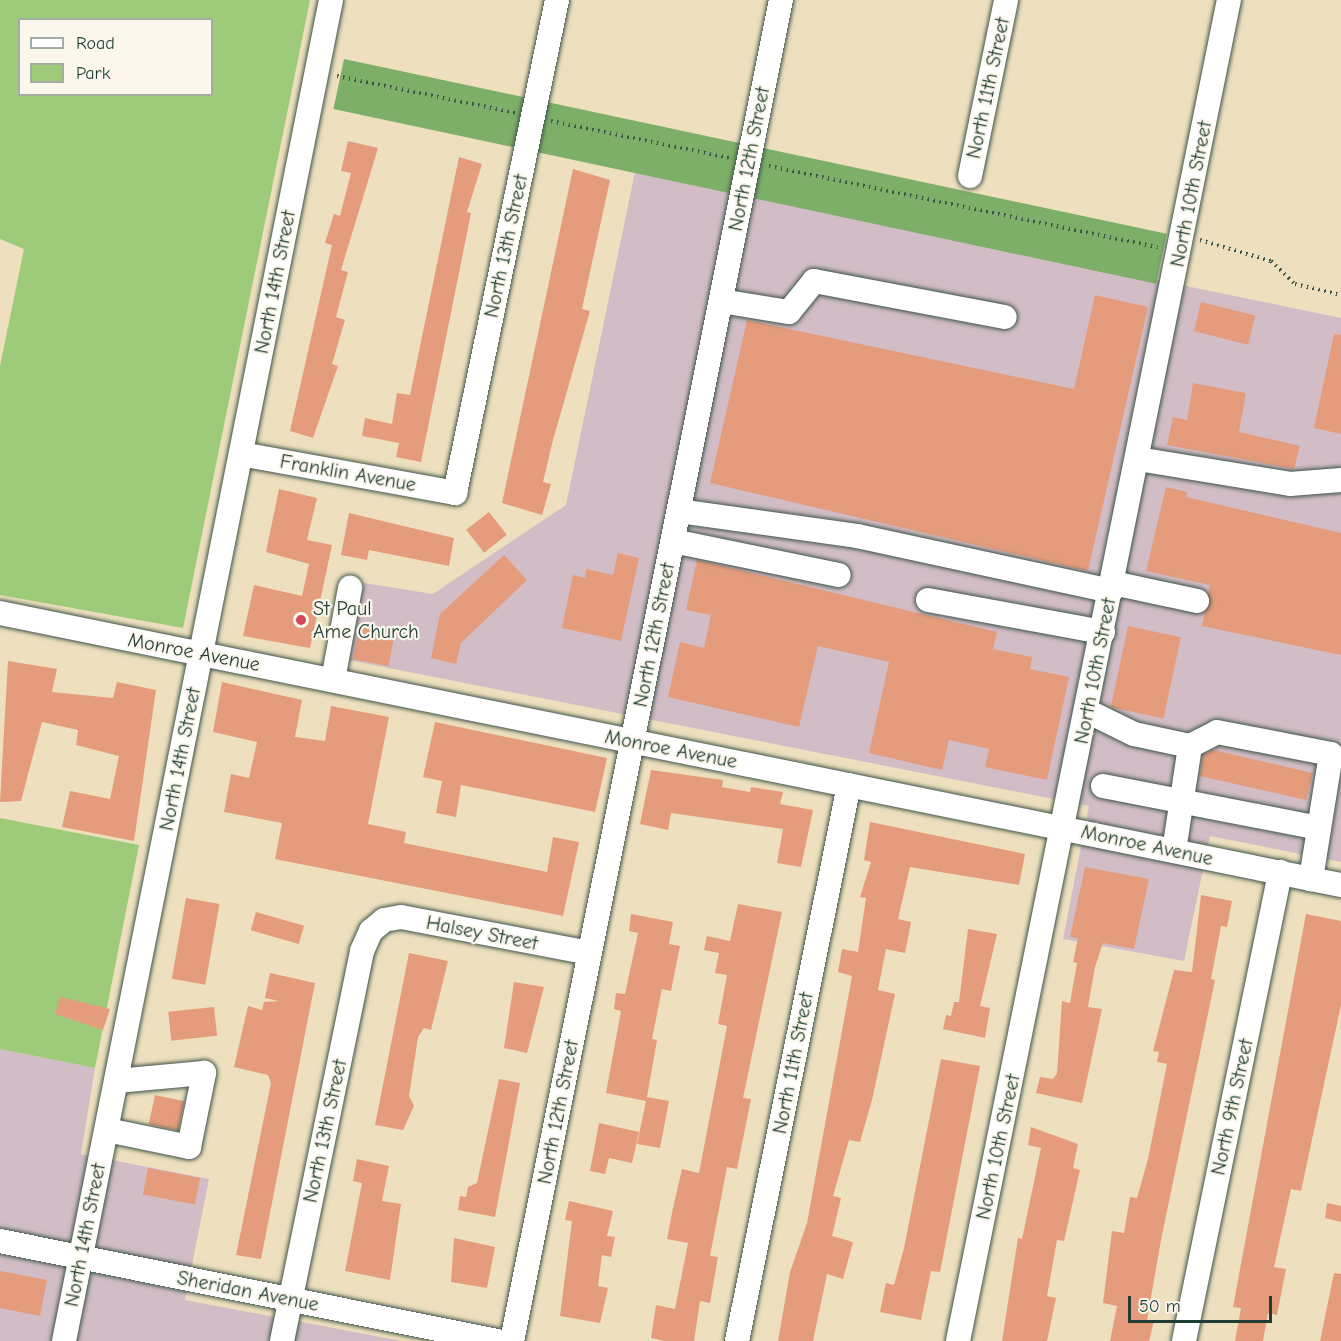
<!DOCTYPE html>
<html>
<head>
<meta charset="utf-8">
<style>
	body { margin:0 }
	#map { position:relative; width:1341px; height:1341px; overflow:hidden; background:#eee0bf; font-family:"Comic Neue",sans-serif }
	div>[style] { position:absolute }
	.industrial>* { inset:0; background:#d2bdc6 }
	.green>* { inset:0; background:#9ecb79 }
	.forest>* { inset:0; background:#7eaf69; transform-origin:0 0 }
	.building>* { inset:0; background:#e59c7c; transform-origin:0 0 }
	.path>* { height:4px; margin-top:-2px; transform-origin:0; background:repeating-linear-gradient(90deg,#3e5549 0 1.5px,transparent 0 6px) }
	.roads { filter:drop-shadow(0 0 2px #3e5549) drop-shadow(0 0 2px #3e5549) }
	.minor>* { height:24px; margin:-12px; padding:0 12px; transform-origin:12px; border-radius:12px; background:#fff }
	.dots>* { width:16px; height:16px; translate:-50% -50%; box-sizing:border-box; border:3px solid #fbf7ec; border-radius:50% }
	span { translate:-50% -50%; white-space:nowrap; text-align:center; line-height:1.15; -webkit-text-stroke:4.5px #fbf7ec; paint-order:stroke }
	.street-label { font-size:20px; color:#1f3d34 }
	.poi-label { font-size:20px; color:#1f3d34 }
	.left { translate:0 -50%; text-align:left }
	.legend { position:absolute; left:18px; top:18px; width:195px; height:78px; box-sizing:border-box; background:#fbf7ec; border:2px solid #a3ada2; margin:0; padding:8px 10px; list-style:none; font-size:18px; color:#1f3d34 }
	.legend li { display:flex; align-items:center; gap:12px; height:30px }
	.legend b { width:30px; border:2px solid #a3ada2 }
	.scale { position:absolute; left:1128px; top:1296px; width:144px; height:27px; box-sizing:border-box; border:3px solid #1f3d34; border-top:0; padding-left:8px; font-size:18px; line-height:21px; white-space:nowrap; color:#1f3d34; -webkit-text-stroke:4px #fbf7ec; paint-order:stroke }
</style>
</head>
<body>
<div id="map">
	<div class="industrial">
		<i style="clip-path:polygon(635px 172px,1341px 318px,1341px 862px,1210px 836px,1184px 961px,1063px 939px,1089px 806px,348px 660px,364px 583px,433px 594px,566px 505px)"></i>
		<i style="clip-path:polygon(0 1049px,95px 1068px,81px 1154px,209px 1179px,185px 1300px,402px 1341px,0 1341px)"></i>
	</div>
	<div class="green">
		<i style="clip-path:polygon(evenodd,0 0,310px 0,183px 628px,0 595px,0 366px,24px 249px,0 239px,0 0,20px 20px,212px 20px,212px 94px,20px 94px,20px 20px)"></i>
		<i style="clip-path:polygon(0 818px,139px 845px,95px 1068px,0 1049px)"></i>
	</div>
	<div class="forest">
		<i style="left:344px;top:59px;width:841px;height:51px;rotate:12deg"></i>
	</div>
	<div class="building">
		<i style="clip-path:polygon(348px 141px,378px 148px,341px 270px,348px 272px,336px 317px,345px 320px,332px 364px,338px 366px,313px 438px,290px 431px,332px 245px,325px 243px,334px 214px,340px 216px,351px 173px,341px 171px)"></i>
		<i style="clip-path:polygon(459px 157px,482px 164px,467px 212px,471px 213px,421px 462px,396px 457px,399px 443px,362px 436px,365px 418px,392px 424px,397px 393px,410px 395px)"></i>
		<i style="clip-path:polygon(573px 169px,610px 180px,582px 309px,590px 311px,553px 440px,543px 482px,551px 484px,542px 515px,502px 503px)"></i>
		<i style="clip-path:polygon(1095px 295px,1148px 307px,1088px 571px,710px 483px,747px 320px,1074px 389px)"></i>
		<i style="left:1201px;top:302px;width:56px;height:30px;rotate:14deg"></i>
		<i style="clip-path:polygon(1334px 334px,1341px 335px,1341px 434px,1314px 428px)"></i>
		<i style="clip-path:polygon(1193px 383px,1246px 393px,1239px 432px,1300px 446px,1294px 469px,1167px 445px,1173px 417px,1187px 420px)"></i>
		<i style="clip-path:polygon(1166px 487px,1187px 492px,1186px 497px,1341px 533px,1341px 655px,1202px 626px,1210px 585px,1146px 571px)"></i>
		<i style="clip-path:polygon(279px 489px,317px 498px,307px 540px,332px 545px,310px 648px,243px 636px,254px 585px,302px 596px,309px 564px,266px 552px)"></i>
		<i style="left:489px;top:512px;width:29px;height:29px;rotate:52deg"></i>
		<i style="clip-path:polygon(349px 513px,454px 538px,449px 566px,369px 550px,367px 560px,341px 555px)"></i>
		<i style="clip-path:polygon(618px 553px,639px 558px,621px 641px,562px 628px,573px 575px,585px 578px,586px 569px,613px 575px)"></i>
		<i style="clip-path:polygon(504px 555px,527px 580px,461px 643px,456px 664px,431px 658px,440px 614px)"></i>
		<i style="clip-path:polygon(697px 560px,997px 632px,993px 649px,1032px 657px,1030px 669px,1069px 677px,1047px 780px,985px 767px,989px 749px,949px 740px,942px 770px,869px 753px,889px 662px,818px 646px,799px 727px,668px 697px,680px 642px,704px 648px,711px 615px,686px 610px)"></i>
		<i style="left:360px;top:624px;width:36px;height:36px;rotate:11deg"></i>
		<i style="left:1128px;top:626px;width:54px;height:83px;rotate:12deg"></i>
		<i style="clip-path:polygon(8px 661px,57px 669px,52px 692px,113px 698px,117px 682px,156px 690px,134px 841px,62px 827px,70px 791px,110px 799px,119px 756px,76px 745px,78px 730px,42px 722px,21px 801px,0 802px)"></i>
		<i style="clip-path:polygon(222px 682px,302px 700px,295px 737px,325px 741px,331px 706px,389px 717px,368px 824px,406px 832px,404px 843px,547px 872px,553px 837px,579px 842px,563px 916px,275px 859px,282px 823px,224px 812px,231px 774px,249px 778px,257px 742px,213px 732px)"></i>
		<i style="clip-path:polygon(435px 722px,607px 758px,595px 812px,461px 785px,456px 817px,436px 813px,442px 781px,423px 777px)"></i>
		<i style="clip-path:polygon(1213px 750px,1313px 773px,1306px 800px,1200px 776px,1203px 755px)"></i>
		<i style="clip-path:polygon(651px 770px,723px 780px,722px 787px,750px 792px,751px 787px,783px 792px,780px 804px,813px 810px,801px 867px,777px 863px,783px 829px,671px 813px,668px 830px,640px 824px)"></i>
		<i style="clip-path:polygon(870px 822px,1025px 854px,1019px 885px,910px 867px,898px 919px,911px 922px,905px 953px,886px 949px,878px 990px,895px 994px,872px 1100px,860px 1142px,849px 1140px,833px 1196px,841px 1198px,832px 1236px,853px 1242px,843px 1279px,827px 1274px,813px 1341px,778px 1341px,790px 1272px,807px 1223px,852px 976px,838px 972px,842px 949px,858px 952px,866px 898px,860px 897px,871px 862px,864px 860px)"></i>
		<i style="clip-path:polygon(1085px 867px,1149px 879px,1134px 949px,1103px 943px,1095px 967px,1088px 1007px,1102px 1009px,1082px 1103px,1036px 1093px,1040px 1077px,1053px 1079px,1057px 1073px,1062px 1001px,1070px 1003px,1077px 963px,1073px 962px,1078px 938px,1070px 937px)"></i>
		<i style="clip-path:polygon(1201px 895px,1232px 901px,1227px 927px,1221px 926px,1211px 979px,1215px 980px,1161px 1240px,1147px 1320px,1154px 1321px,1149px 1341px,1110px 1341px,1117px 1306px,1103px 1303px,1112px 1231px,1124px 1233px,1130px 1197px,1137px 1198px,1148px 1159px,1167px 1064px,1157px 1062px,1159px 1052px,1153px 1051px,1174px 970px,1192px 972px)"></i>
		<i style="left:186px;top:898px;width:34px;height:82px;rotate:10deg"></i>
		<i style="clip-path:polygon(738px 904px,782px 912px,743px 1098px,751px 1099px,737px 1169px,727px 1167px,710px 1256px,718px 1257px,710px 1303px,700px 1301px,694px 1341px,665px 1341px,651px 1338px,656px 1305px,675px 1309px,688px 1243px,667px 1239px,673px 1208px,682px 1169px,699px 1173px,727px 1026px,718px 1024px,727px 975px,715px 973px,719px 953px,704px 950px,707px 936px,730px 941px)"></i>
		<i style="left:256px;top:912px;width:50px;height:19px;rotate:16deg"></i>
		<i style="clip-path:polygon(631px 914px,673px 922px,669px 944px,680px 946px,671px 991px,662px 989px,652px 1039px,657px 1040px,647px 1097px,669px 1101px,660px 1148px,637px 1144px,646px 1101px,606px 1093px,621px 1011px,614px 1009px,616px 993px,625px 994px,638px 933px,629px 931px)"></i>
		<i style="clip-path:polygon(1306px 914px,1341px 921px,1341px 1005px,1301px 1191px,1291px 1189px,1274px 1267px,1286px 1269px,1277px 1315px,1268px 1313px,1263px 1341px,1235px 1341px,1241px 1308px,1233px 1307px)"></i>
		<i style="clip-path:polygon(968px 929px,997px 934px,980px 1006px,990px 1008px,985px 1038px,943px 1029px,946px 1015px,951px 1016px,954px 1002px,959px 1002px)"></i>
		<i style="clip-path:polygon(409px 953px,448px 961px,431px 1030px,424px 1028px,418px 1037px,409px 1096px,414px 1106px,403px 1130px,375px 1125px)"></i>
		<i style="clip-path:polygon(270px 973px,315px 983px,261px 1259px,236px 1255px,271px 1083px,268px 1075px,234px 1067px,248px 1006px,262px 1010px,264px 1002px,279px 1001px,265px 998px)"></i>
		<i style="clip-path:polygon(514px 982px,544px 987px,527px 1053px,504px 1048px)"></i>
		<i style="clip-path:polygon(60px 997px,110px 1009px,103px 1030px,55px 1014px)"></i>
		<i style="left:214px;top:1007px;width:29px;height:46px;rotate:84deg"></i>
		<i style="clip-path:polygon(941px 1059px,980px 1066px,940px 1272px,931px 1271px,921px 1320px,880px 1312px,886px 1283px,894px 1285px,904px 1248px)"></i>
		<i style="clip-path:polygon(499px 1079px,520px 1083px,495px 1217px,458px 1210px,460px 1196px,466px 1197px,468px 1187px,477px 1183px)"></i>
		<i style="left:155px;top:1095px;width:30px;height:30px;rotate:12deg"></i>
		<i style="clip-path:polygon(599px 1123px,639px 1132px,632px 1163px,609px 1158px,605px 1174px,590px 1171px)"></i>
		<i style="clip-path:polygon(1031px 1127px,1078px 1144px,1073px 1168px,1080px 1170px,1064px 1241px,1057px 1240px,1047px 1296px,1056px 1298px,1047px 1341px,1002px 1341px,1018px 1238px,1022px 1239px,1041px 1148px,1028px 1145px)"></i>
		<i style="clip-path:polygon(357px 1159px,389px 1166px,382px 1201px,401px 1204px,390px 1280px,345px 1271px,362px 1183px,353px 1181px)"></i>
		<i style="left:148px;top:1168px;width:53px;height:27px;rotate:11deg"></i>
		<i style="clip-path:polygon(569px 1201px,613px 1211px,607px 1236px,615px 1237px,611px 1257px,602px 1255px,598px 1286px,608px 1288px,600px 1323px,560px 1316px,572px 1221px,565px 1220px)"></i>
		<i style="clip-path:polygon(1327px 1203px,1341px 1206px,1341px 1222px,1325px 1218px)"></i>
		<i style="clip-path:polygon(454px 1238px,495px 1247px,487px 1288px,451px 1282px)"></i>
		<i style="clip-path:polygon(0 1271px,47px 1280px,40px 1316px,0 1308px)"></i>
		<i style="clip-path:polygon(1334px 1273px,1341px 1274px,1341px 1341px,1320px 1341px)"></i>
	</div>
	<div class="path">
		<i style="left:337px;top:76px;width:182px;rotate:11.7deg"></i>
		<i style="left:551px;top:121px;width:182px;rotate:11.7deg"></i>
		<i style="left:769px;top:166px;width:397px;rotate:11.8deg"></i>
		<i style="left:1200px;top:240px;width:74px;rotate:16.5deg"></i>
		<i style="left:1271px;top:261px;width:33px;rotate:44deg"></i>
		<i style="left:1295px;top:284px;width:47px;rotate:13.4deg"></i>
	</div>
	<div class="roads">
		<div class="minor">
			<i style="left:970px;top:176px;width:180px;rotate:-78.4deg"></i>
			<i style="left:721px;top:301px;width:69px;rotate:9.2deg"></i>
			<i style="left:789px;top:312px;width:40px;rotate:-51deg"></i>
			<i style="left:814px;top:281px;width:194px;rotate:10.7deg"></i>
			<i style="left:241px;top:454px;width:218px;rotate:10.3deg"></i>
			<i style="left:455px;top:493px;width:503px;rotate:-78.31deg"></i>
			<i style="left:1138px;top:459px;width:154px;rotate:9.3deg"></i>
			<i style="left:1290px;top:484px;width:51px;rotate:-4.5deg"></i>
			<i style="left:679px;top:511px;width:180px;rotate:8deg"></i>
			<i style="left:857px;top:536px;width:260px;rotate:12.2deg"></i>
			<i style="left:673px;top:541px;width:169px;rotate:11.6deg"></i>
			<i style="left:1113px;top:583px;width:86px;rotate:12.1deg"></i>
			<i style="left:928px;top:600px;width:178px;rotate:10.4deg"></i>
			<i style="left:0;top:613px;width:1368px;rotate:11.47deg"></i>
			<i style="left:333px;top:680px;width:94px;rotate:-79.5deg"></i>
			<i style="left:1087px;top:711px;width:52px;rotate:26.1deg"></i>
			<i style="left:1134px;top:734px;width:57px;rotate:12.1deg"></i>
			<i style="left:1190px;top:746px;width:30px;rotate:-27deg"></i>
			<i style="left:1217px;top:732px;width:116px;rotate:10.9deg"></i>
			<i style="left:1331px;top:754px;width:127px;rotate:99.1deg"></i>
			<i style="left:1103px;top:786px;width:220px;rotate:11deg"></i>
			<i style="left:1174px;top:851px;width:106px;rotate:-81.3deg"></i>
			<i style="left:107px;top:1130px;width:84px;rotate:11.7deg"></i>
			<i style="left:189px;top:1147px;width:76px;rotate:-78.5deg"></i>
			<i style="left:204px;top:1073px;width:88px;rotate:174.8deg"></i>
			<i style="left:0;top:1241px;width:507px;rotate:11.38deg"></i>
			<i style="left:64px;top:1341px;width:1367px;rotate:-78.74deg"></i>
			<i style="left:282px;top:1341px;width:398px;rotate:-78.4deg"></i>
			<i style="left:362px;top:951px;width:22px;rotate:-66deg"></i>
			<i style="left:371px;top:931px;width:17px;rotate:-40deg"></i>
			<i style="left:384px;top:920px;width:17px;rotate:-10deg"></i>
			<i style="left:401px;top:917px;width:192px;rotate:10.8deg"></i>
			<i style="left:512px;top:1341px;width:1368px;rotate:-78.66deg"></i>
			<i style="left:737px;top:1341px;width:567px;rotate:-78.61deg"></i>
			<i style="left:958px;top:1341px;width:1368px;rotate:-78.58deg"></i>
			<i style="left:1184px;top:1341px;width:479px;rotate:-78.4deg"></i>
		</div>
	</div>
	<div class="dots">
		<i style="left:301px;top:620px;background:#d1495b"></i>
	</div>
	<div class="street-label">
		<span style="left:988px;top:88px;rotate:-78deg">North 11th Street</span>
		<span style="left:749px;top:159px;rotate:-79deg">North 12th Street</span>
		<span style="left:1191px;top:194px;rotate:-79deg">North 10th Street</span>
		<span style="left:506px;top:246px;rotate:-78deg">North 13th Street</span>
		<span style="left:275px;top:282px;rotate:-79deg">North 14th Street</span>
		<span style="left:348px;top:473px;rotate:10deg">Franklin Avenue</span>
		<span style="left:654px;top:635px;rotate:-79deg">North 12th Street</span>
		<span style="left:194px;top:652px;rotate:11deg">Monroe Avenue</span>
		<span style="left:1095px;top:671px;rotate:-79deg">North 10th Street</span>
		<span style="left:671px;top:749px;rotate:11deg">Monroe Avenue</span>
		<span style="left:180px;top:759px;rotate:-79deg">North 14th Street</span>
		<span style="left:1147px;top:845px;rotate:12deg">Monroe Avenue</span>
		<span style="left:482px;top:933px;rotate:11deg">Halsey Street</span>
		<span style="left:793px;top:1063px;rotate:-79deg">North 11th Street</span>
		<span style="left:1232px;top:1107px;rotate:-78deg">North 9th Street</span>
		<span style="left:558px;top:1112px;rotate:-79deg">North 12th Street</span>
		<span style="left:325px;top:1131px;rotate:-78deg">North 13th Street</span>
		<span style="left:998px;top:1147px;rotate:-78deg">North 10th Street</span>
		<span style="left:85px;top:1235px;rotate:-79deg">North 14th Street</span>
		<span style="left:248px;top:1291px;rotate:11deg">Sheridan Avenue</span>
	</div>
	<div class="poi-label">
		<span class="left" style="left:313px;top:620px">St Paul<br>Ame Church</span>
	</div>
	<ul class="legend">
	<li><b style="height:8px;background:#fff"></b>Road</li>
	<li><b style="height:16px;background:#9ecb79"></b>Park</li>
	</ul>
	<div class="scale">50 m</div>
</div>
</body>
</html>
